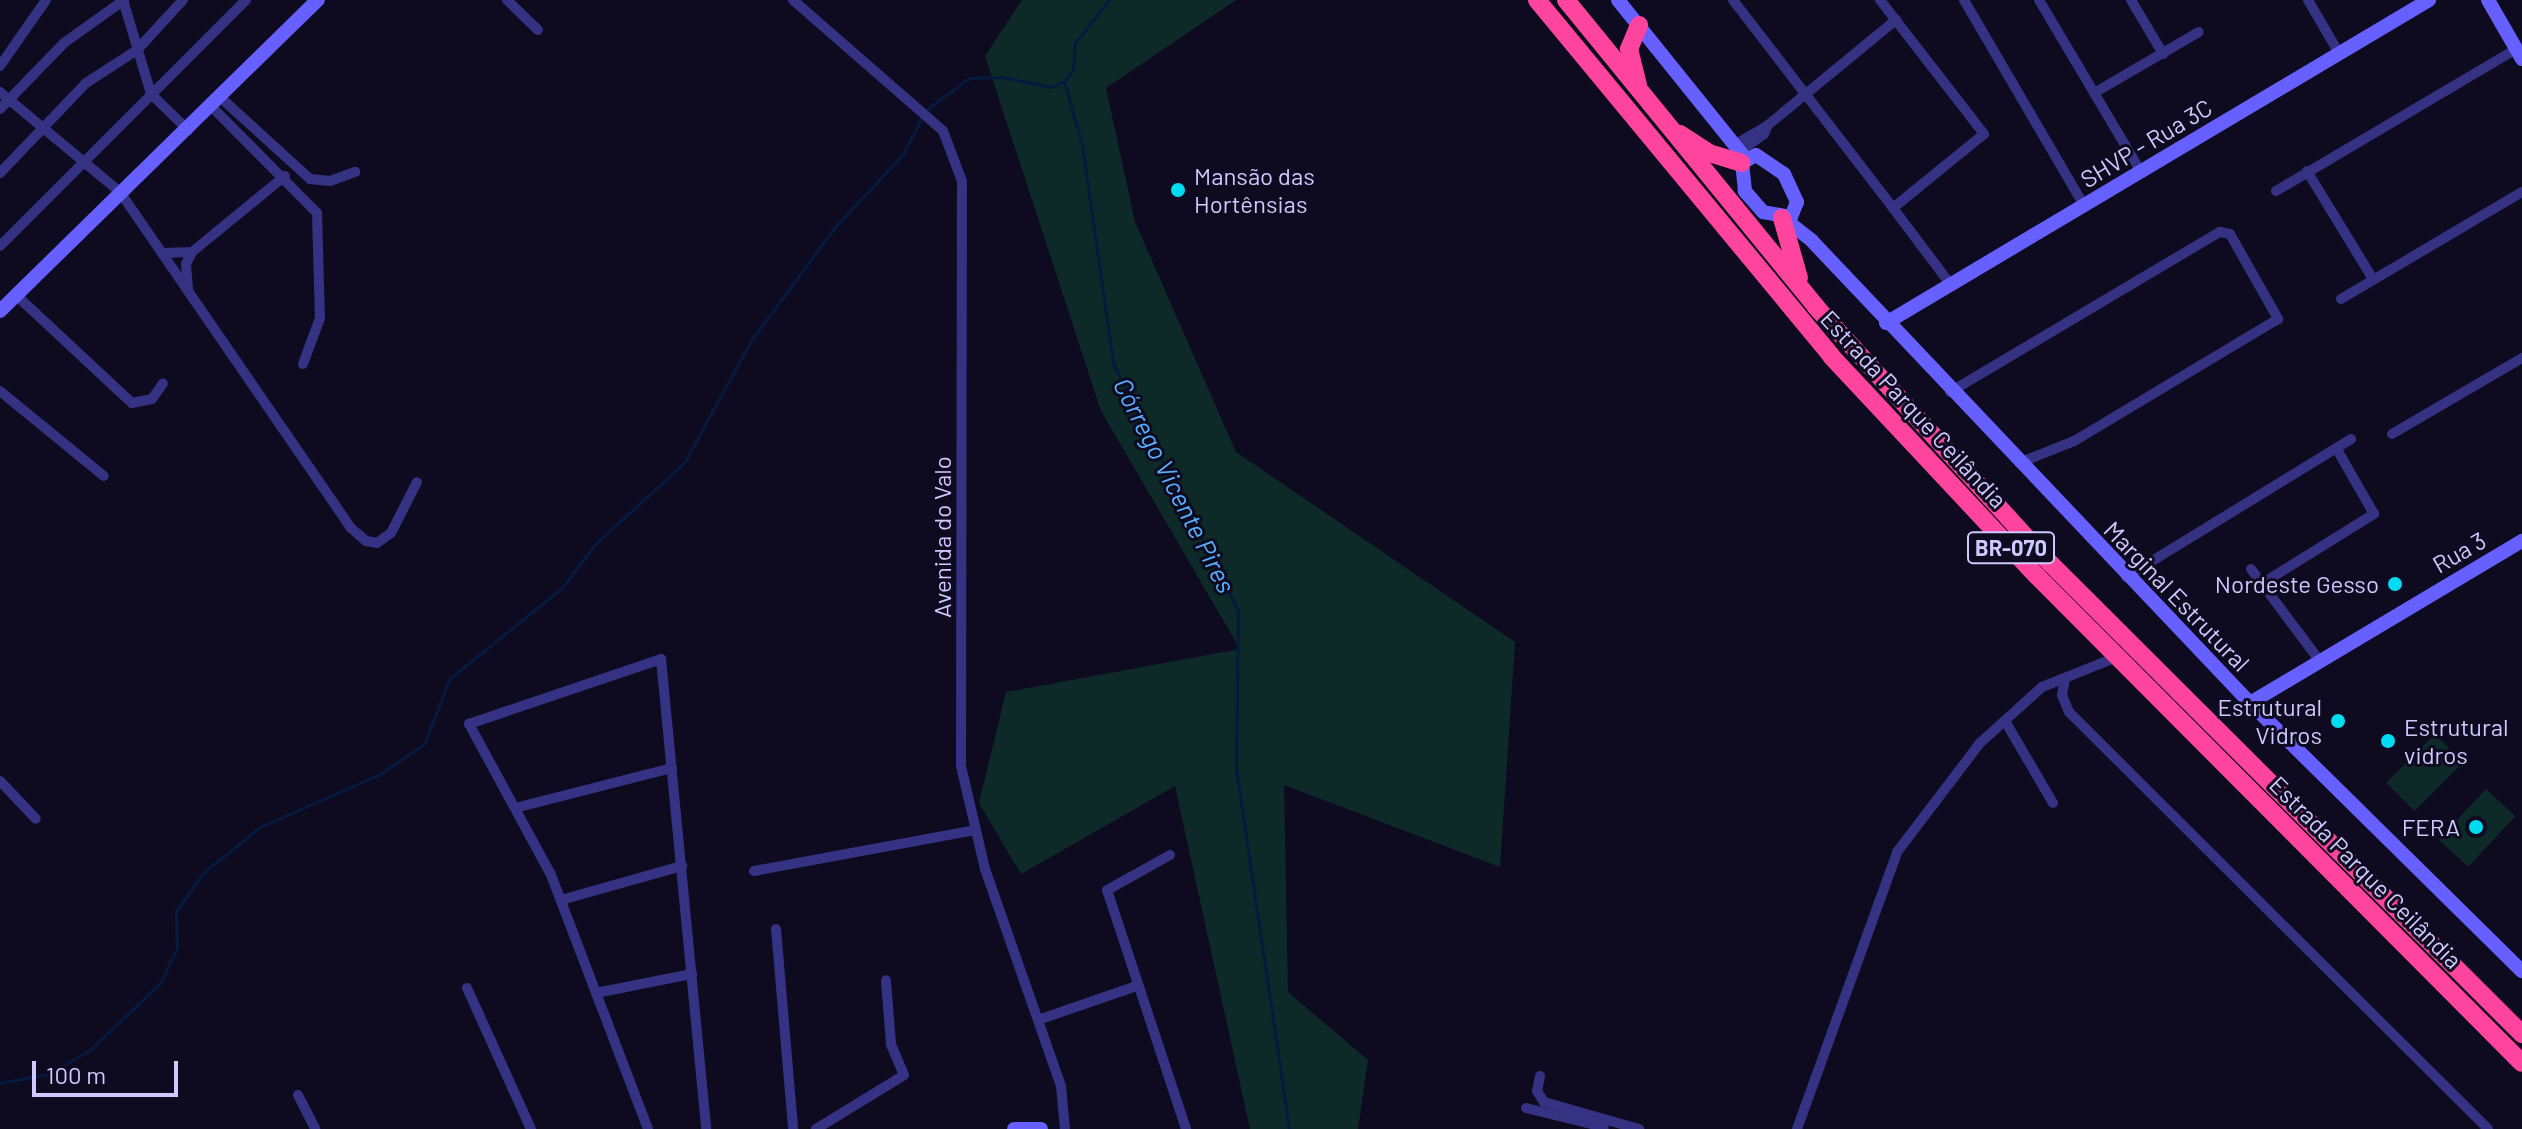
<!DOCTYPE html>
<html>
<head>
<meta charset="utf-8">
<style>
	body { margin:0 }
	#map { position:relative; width:2522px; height:1129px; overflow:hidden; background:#0e0b20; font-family:Barlow,sans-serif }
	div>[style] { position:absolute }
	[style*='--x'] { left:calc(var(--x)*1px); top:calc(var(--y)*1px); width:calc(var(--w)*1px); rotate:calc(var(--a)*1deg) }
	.green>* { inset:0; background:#0d2a29; transform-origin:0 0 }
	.stream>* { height:3px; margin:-1.5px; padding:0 1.5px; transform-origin:1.5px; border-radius:1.5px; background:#051a3e }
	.street>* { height:10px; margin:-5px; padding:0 5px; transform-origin:5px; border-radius:5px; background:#353283 }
	.secondary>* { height:14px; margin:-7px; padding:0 7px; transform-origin:7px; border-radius:7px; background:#6560ff }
	.highway>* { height:18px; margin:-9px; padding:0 9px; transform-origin:9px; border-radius:9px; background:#ff449d }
	.dots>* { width:22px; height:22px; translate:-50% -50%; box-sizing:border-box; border:4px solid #0e0b20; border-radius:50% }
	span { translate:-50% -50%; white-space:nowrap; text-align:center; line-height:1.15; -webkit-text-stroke:6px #0e0b20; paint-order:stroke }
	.shield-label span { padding:2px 6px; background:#0e0b20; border:2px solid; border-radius:6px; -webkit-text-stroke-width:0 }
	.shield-label { font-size:22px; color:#d0c9ff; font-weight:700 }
	.street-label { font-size:24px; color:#d0c9ff }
	.poi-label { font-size:24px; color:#d0c9ff }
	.left { translate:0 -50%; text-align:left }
	.right { translate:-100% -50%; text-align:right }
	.water-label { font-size:26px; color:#57b0ff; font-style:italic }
	.scale { position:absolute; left:32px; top:1061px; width:146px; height:36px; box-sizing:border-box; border:4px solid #d0c9ff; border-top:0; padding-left:10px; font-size:24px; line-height:28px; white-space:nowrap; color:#d0c9ff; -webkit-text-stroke:6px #0e0b20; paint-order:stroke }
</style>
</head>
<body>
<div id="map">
	<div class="green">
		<div style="clip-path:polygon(1022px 0,1236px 0,1106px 88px,1135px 222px,1236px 452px,1515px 642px,1500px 867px,1284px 785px,1288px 992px,1368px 1060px,1358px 1129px,1250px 1129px,1175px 786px,1021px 874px,979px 803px,1006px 692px,1240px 649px,1101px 411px,985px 56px)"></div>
		<div style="left:2435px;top:734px;width:40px;height:69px;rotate:45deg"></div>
		<div style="left:2486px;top:789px;width:40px;height:69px;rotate:43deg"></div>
	</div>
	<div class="stream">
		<div style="--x:1064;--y:81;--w:66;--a:74.3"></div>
		<div style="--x:1082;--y:145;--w:220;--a:81.9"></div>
		<div style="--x:1113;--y:363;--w:277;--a:63.2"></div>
		<div style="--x:1238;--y:610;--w:159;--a:90.7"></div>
		<div style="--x:1236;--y:769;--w:364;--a:81.6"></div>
		<div style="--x:926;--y:110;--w:54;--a:-36.7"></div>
		<div style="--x:969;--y:78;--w:32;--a:-2"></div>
		<div style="--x:1001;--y:77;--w:51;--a:11.3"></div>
		<div style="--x:1051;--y:87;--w:14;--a:-25"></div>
		<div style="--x:1064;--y:81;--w:14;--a:-51"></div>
		<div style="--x:1073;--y:70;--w:27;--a:-86"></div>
		<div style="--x:1075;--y:43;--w:55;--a:-51.7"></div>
		<div style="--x:0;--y:1083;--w:49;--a:-10.6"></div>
		<div style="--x:48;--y:1074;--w:48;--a:-29.7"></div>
		<div style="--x:90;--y:1050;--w:97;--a:-43.7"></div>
		<div style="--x:160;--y:983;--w:39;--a:-64"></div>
		<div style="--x:177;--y:948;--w:37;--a:-92"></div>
		<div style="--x:176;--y:911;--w:48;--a:-54.3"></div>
		<div style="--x:204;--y:872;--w:72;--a:-38.8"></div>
		<div style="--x:260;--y:827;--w:131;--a:-23.8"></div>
		<div style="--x:380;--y:774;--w:53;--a:-34.3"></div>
		<div style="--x:424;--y:744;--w:71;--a:-68.5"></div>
		<div style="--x:450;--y:678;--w:144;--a:-38.8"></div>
		<div style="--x:562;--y:588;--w:55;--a:-53.1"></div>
		<div style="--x:595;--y:544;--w:120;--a:-42.3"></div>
		<div style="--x:684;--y:463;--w:141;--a:-61.3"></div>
		<div style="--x:752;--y:339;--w:139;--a:-53.5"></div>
		<div style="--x:835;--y:227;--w:100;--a:-47"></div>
		<div style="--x:903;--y:154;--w:42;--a:-62.8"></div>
	</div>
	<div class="street">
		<div style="--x:123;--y:0;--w:98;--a:73.4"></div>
		<div style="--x:151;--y:94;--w:52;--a:44.2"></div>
		<div style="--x:507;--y:0;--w:43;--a:44.1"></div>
		<div style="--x:793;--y:0;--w:199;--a:41.1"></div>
		<div style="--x:943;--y:131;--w:53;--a:69.2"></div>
		<div style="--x:962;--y:181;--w:585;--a:90.1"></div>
		<div style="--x:961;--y:766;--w:106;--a:76.9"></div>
		<div style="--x:985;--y:869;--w:230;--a:70.7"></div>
		<div style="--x:1061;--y:1086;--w:43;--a:84.7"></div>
		<div style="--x:1733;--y:0;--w:262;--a:52.4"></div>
		<div style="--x:1893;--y:208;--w:117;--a:-39.1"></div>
		<div style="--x:1984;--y:134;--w:170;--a:-127.8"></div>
		<div style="--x:1964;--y:0;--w:240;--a:59.7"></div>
		<div style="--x:2039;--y:0;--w:200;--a:59.3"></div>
		<div style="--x:2131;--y:0;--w:63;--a:59.3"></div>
		<div style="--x:2308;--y:0;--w:61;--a:59.7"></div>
		<div style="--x:0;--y:66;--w:80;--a:-55.1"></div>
		<div style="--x:0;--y:92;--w:156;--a:39.8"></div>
		<div style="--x:120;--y:192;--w:408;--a:55.5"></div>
		<div style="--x:351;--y:528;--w:20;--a:41"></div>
		<div style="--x:366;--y:541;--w:11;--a:10"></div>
		<div style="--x:377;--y:543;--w:17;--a:-36"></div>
		<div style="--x:391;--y:533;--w:57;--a:-63"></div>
		<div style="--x:2094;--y:93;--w:121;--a:-30.2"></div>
		<div style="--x:220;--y:97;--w:122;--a:42.3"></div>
		<div style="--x:310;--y:179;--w:20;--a:6"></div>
		<div style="--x:330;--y:181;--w:27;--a:-20"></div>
		<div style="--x:211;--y:106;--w:151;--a:45.3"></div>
		<div style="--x:317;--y:213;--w:105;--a:88.4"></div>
		<div style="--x:320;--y:318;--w:49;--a:110.3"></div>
		<div style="--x:0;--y:109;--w:92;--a:-45.9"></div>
		<div style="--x:64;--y:43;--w:74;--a:-35.6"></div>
		<div style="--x:1734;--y:145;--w:39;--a:-30"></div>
		<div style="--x:1768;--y:125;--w:166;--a:-39.4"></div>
		<div style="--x:1740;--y:151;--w:29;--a:-35"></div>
		<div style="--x:1764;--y:134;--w:10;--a:-66"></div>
		<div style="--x:2307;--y:171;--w:127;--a:58.6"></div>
		<div style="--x:0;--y:173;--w:124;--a:-46.3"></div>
		<div style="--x:86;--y:83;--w:61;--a:-32.9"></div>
		<div style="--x:137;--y:50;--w:68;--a:-47.4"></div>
		<div style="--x:2276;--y:191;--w:279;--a:-30.6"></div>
		<div style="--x:1893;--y:208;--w:96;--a:53"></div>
		<div style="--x:0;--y:246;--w:348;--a:-45"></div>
		<div style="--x:162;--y:253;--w:30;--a:-2"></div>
		<div style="--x:192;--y:252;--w:120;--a:-39.3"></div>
		<div style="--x:188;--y:288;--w:24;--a:-95"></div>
		<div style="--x:186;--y:264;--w:13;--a:-63"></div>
		<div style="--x:16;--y:295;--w:158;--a:43"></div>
		<div style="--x:132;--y:403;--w:20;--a:-11"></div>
		<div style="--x:152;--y:399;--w:19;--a:-55"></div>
		<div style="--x:2341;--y:299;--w:210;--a:-30.6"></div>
		<div style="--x:0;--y:391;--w:134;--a:39.3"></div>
		<div style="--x:1950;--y:392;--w:314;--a:-30.7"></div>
		<div style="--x:2220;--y:232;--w:10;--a:11"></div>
		<div style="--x:2230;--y:234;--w:98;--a:60.5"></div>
		<div style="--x:2278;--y:319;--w:238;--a:149.1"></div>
		<div style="--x:2074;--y:441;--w:59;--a:158.2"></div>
		<div style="--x:2392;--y:434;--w:151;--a:-30.3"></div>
		<div style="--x:2251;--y:569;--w:114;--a:53.2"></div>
		<div style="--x:2126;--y:577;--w:264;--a:-31.5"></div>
		<div style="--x:2263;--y:583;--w:131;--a:-31.9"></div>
		<div style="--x:2374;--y:514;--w:76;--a:-119.9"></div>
		<div style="--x:2065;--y:679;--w:16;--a:101"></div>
		<div style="--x:2062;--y:695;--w:18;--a:68"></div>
		<div style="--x:2069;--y:712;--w:591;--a:44.86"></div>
		<div style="--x:2005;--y:721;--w:95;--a:59.7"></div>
		<div style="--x:0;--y:781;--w:52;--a:46.5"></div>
		<div style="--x:515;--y:808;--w:162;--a:-14.3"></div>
		<div style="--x:1170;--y:855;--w:72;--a:150.9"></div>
		<div style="--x:1107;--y:890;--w:252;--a:71.7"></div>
		<div style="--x:754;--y:871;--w:226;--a:-10.5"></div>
		<div style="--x:561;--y:900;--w:126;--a:-15.7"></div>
		<div style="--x:776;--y:929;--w:201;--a:85.1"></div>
		<div style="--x:467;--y:988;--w:155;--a:65.6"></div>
		<div style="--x:596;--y:993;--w:98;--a:-11.2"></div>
		<div style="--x:1038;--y:1020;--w:105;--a:-19"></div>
		<div style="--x:1540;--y:1076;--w:15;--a:101"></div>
		<div style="--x:1537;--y:1091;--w:13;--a:58"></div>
		<div style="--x:1544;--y:1102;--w:99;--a:15.9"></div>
		<div style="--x:298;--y:1095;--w:38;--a:63"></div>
		<div style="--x:1526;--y:1108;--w:80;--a:13.7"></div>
		<div style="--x:648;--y:1129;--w:274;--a:-110.9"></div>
		<div style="--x:550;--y:873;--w:170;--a:-118.5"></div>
		<div style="--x:469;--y:724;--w:203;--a:-18.7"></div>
		<div style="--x:661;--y:659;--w:472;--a:84.5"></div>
		<div style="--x:816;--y:1129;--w:103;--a:-31.5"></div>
		<div style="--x:904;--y:1075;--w:34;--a:-113"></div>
		<div style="--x:891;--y:1044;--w:64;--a:-94.5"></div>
		<div style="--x:1797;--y:1129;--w:294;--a:-70.1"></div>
		<div style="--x:1897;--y:852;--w:137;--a:-52.7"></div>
		<div style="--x:1980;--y:743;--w:84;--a:-42.1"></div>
		<div style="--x:2042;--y:687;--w:81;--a:-21.8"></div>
	</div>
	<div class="secondary">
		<div style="--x:1618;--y:0;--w:203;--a:51.2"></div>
		<div style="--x:2488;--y:0;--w:68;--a:60"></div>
		<div style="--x:1756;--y:155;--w:34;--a:34"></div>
		<div style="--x:1784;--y:174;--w:31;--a:65"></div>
		<div style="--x:1797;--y:202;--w:16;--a:112"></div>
		<div style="--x:1791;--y:217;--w:28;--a:-170"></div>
		<div style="--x:1763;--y:212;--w:28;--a:-131"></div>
		<div style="--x:1745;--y:191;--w:28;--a:-96"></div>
		<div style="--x:1742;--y:163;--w:16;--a:-30"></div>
		<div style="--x:1783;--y:218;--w:37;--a:38"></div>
		<div style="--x:1812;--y:241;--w:637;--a:46.53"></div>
		<div style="--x:2250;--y:703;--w:382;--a:44.6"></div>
		<div style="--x:0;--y:311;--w:445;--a:-44.4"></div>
		<div style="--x:1886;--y:323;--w:632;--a:-30.75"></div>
		<div style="--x:2250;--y:703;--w:317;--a:-30.8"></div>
		<div style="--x:1014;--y:1129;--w:27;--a:0"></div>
	</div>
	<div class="highway">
		<div style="--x:1537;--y:0;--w:462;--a:50.4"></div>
		<div style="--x:1831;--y:356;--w:301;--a:46.9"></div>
		<div style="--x:2037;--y:576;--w:687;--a:45.12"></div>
		<div style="--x:1566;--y:0;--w:396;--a:50.8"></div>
		<div style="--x:1816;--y:307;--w:347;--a:47.6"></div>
		<div style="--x:2050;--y:563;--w:667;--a:44.94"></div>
		<div style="--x:1638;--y:85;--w:37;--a:-104"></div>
		<div style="--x:1629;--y:49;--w:26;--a:-67"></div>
		<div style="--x:1680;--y:134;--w:35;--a:33"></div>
		<div style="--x:1709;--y:153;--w:34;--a:17"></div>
		<div style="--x:1782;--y:218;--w:62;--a:74.2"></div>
	</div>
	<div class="dots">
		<div style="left:1178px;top:190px;background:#00dbf4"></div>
		<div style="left:2395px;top:584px;background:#00dbf4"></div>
		<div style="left:2338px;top:721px;background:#00dbf4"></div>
		<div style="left:2388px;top:741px;background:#00dbf4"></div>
		<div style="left:2476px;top:827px;background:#00dbf4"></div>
	</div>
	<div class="shield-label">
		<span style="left:2011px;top:548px">BR-070</span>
	</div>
	<div class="street-label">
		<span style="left:2146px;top:143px;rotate:-31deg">SHVP - Rua 3C</span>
		<span style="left:1914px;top:409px;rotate:47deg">Estrada Parque Ceilândia</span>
		<span style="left:942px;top:537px;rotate:-90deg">Avenida do Valo</span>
		<span style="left:2459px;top:552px;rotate:-30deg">Rua 3</span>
		<span style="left:2177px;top:596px;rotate:46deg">Marginal Estrutural</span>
		<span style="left:2366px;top:872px;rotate:45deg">Estrada Parque Ceilândia</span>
	</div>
	<div class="poi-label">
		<span class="left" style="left:1194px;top:190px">Mansão das<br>Hortênsias</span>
		<span class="right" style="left:2379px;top:584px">Nordeste Gesso</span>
		<span class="right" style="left:2322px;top:721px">Estrutural<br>Vidros</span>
		<span class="left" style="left:2404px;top:741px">Estrutural<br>vidros</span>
		<span class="right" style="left:2460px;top:827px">FERA</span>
	</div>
	<div class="water-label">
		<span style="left:1175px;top:485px;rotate:63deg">Córrego Vicente Pires</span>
	</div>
	<div class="scale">100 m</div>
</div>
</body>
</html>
